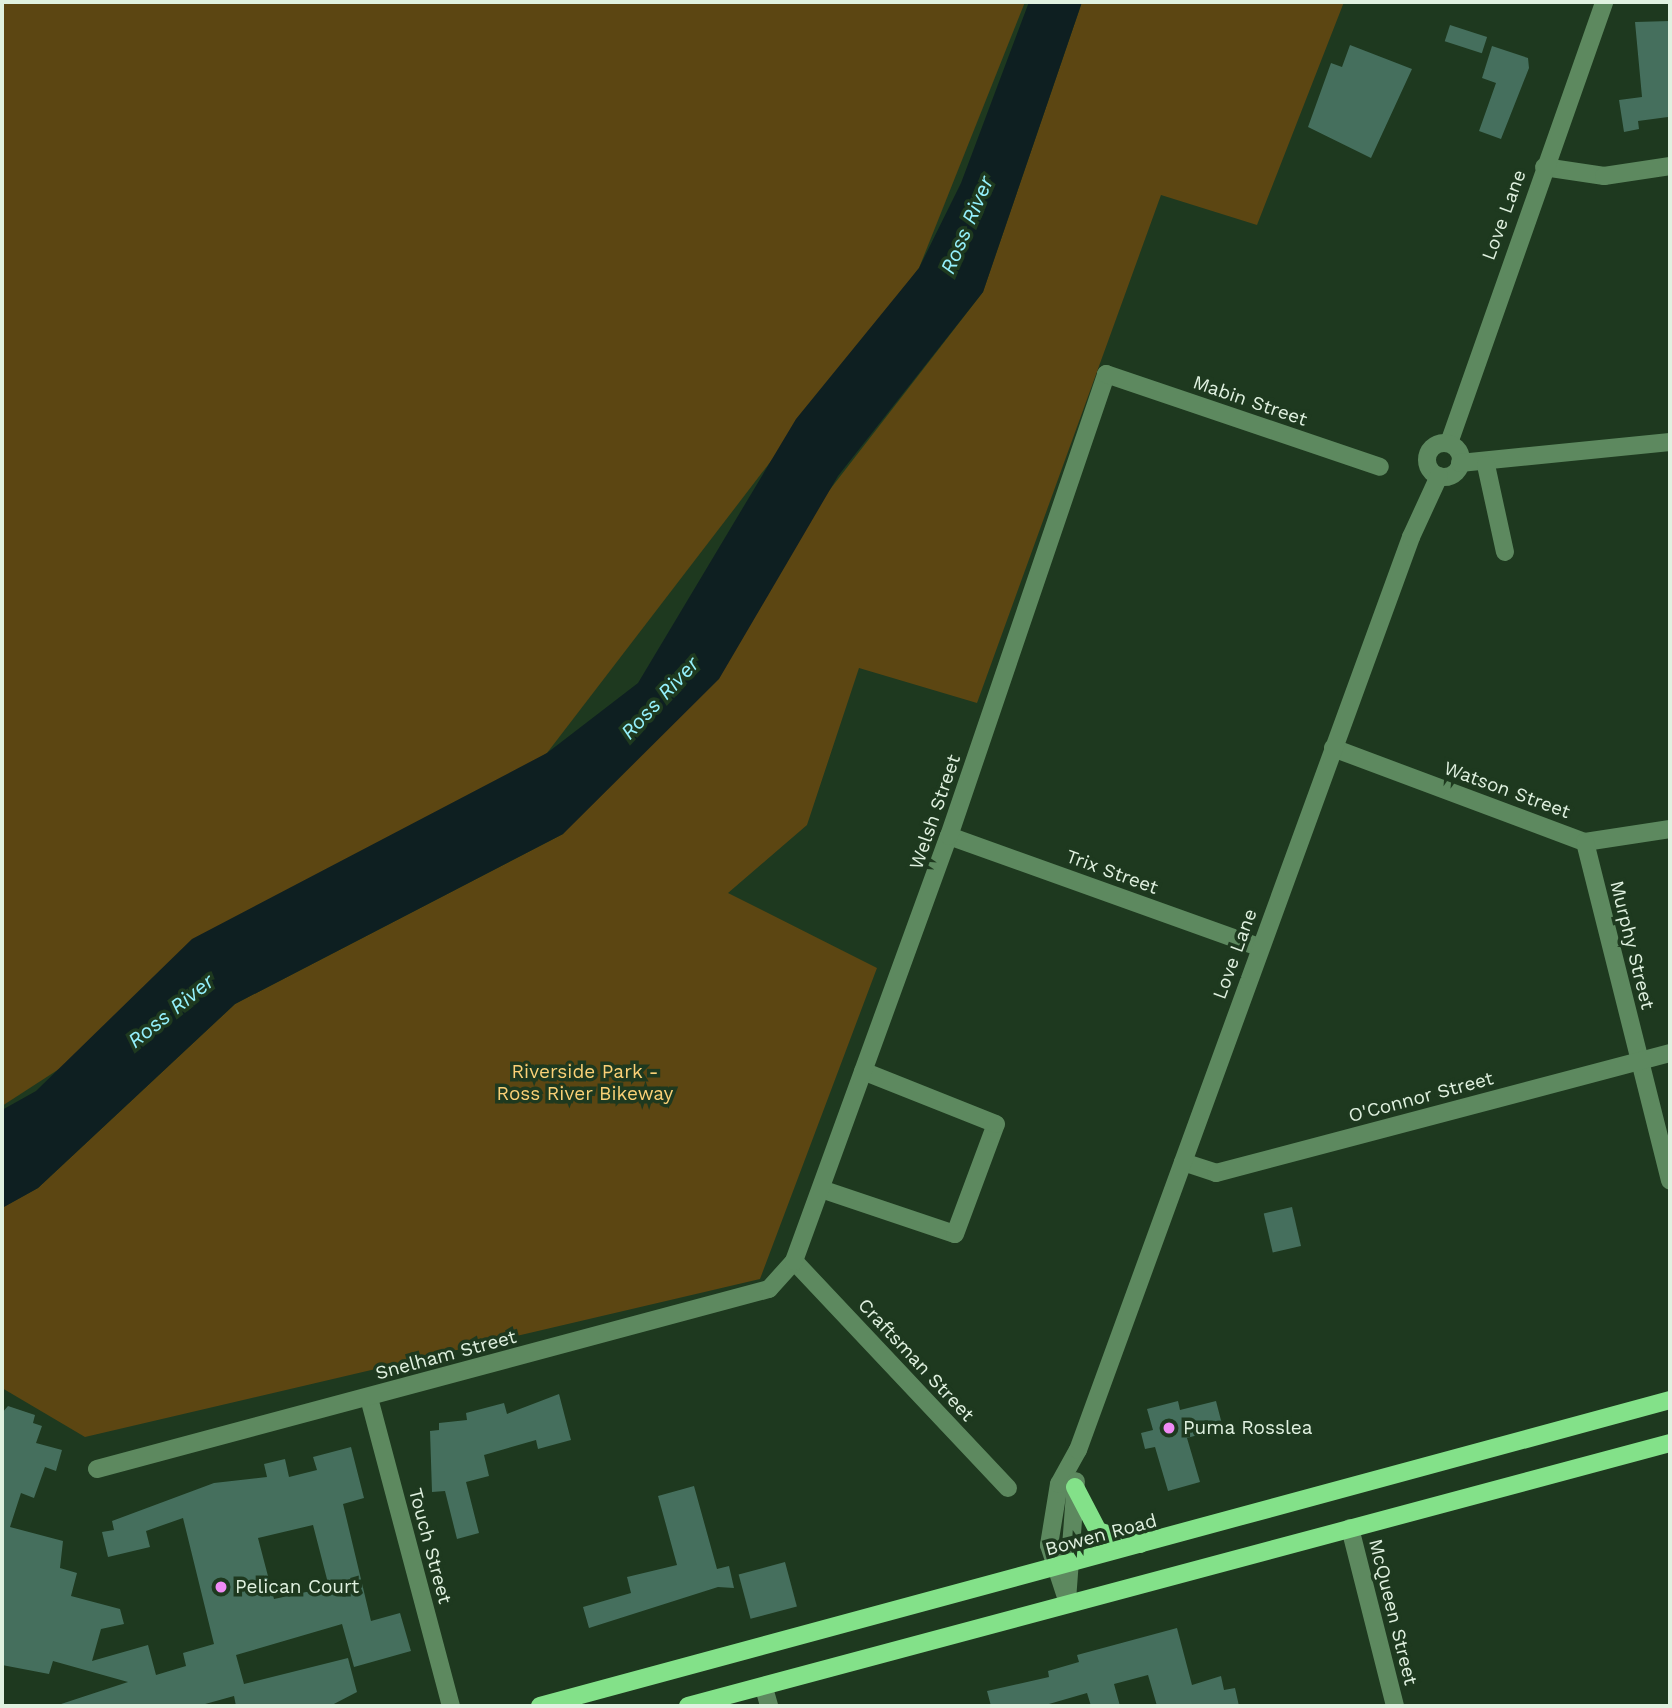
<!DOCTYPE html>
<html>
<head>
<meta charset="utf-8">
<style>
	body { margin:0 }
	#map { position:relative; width:1672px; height:1708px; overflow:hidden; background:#1e391f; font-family:"Work Sans",sans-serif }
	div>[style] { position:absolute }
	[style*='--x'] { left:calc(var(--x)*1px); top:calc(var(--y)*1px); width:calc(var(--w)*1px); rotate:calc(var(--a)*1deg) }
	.green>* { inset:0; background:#5c4612 }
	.water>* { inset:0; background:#0e1f21 }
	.building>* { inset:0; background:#456f5d; transform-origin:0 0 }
	.minor>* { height:18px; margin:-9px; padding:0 9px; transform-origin:9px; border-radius:9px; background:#5d895f }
	.minor>.ring { margin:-9px; padding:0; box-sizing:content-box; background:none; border:18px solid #5d895f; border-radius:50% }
	.major>* { height:18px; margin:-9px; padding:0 9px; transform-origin:9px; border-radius:9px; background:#83e189 }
	.dots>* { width:19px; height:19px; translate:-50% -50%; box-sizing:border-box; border:4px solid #1e391f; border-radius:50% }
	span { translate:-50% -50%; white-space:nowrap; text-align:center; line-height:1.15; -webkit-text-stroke:7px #1e391f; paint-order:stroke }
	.street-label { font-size:19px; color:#e0f1e0 }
	.park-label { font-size:19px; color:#fad177 }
	.poi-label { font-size:19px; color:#e0f1e0 }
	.left { translate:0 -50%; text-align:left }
	.water-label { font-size:21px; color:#95f1fc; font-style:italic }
	.frame { position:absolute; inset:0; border:4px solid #e0f1e0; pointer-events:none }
</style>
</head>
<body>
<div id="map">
	<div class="green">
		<div style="clip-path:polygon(2px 2px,1025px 2px,919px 268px,547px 753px,2px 1106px)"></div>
		<div style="clip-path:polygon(1082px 2px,1344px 2px,1257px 225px,1161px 195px,977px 703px,859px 668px,807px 825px,728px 893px,877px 968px,760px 1279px,85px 1437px,2px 1388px,2px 1208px,38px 1188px,235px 1004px,563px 834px,983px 292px)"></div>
	</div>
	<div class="water">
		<div style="clip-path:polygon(1029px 2px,1082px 2px,983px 292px,838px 476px,719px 679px,563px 834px,235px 1004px,38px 1188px,2px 1208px,2px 1110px,36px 1091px,192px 939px,547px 753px,638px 683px,796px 419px,919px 268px,961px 183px)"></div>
	</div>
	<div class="building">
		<div style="clip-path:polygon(1670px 21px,1668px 117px,1638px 121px,1639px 129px,1624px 132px,1619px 100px,1642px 97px,1635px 22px)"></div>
		<div style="left:1450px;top:25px;width:39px;height:17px;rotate:18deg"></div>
		<div style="clip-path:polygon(1350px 45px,1412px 69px,1371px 158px,1308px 127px,1331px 63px,1342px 67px)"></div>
		<div style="clip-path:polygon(1492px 46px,1528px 58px,1529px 68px,1501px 139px,1479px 131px,1496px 83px,1482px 78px)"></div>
		<div style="left:1292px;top:1207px;width:40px;height:29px;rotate:77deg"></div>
		<div style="clip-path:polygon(559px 1394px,571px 1440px,538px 1449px,536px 1440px,484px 1455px,489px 1476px,466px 1482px,479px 1533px,457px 1539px,445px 1491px,432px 1492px,430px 1431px,439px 1430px,439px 1423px,467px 1420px,466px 1413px,504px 1403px,507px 1414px)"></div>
		<div style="clip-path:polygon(1178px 1401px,1180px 1410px,1216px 1401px,1223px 1428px,1187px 1438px,1200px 1482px,1168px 1491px,1155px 1447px,1145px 1449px,1141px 1433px,1153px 1430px,1147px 1409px)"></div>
		<div style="clip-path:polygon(evenodd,8px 1406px,35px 1415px,33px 1423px,42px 1426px,36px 1443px,62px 1450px,56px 1471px,45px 1467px,34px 1498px,21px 1493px,10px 1527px,63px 1541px,60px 1568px,77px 1573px,71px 1596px,120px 1609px,124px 1624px,101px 1629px,92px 1661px,148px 1645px,156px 1675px,186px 1666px,183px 1653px,214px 1644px,183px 1518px,146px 1531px,150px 1547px,108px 1557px,102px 1532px,114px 1530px,112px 1521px,214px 1483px,267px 1477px,264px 1464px,285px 1459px,289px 1477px,317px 1470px,313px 1457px,351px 1447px,364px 1498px,343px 1504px,371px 1621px,400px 1613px,411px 1651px,354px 1667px,342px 1624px,236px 1655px,244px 1684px,348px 1658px,357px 1692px,330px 1706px,236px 1706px,234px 1696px,198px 1706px,55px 1706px,128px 1682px,53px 1661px,49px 1674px,2px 1665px,2px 1413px,8px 1406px,313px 1525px,329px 1587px,274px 1599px,258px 1538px,313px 1525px)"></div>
		<div style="clip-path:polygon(694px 1486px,717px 1569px,729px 1566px,734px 1588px,718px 1587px,589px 1628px,583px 1607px,631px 1593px,627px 1577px,677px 1565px,658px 1496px)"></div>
		<div style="left:785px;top:1562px;width:46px;height:48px;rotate:75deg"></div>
		<div style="clip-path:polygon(1177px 1628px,1192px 1685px,1221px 1676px,1224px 1690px,1235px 1688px,1239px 1706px,1157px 1706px,1148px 1675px,1114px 1684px,1120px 1706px,1091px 1706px,1087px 1693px,1042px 1706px,991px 1706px,987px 1691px,1049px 1677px,1048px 1671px,1079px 1662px,1077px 1655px)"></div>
	</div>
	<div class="minor">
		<div style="--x:1544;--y:167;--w:61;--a:8.5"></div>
		<div style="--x:1604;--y:176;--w:67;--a:-8.6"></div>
		<div style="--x:1449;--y:443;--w:467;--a:-70.6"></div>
		<div class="ring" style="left:1427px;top:443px;width:16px;height:16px"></div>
		<div style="--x:1460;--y:463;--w:211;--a:-5.7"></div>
		<div style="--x:1486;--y:465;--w:89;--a:77.7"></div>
		<div style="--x:1333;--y:748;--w:269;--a:20.5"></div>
		<div style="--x:1585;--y:842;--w:86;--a:-8.7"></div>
		<div style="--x:949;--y:836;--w:329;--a:19.7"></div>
		<div style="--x:1585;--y:842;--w:349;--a:75.9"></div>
		<div style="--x:1183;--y:1162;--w:35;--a:18"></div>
		<div style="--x:1216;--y:1173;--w:470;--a:-14.8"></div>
		<div style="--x:821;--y:1189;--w:141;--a:18.6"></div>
		<div style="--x:955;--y:1234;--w:117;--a:-69.6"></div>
		<div style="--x:996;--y:1124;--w:143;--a:-158.3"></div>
		<div style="--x:794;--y:1261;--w:312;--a:46.7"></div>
		<div style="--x:369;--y:1398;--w:319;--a:75.1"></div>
		<div style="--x:97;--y:1469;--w:696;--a:-15"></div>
		<div style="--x:769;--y:1289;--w:38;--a:-48"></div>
		<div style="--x:794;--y:1261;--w:452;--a:-70"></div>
		<div style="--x:949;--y:836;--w:488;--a:-71.2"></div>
		<div style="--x:1106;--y:374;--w:289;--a:18.7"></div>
		<div style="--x:1350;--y:1528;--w:184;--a:75.8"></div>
		<div style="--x:1067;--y:1600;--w:58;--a:-108.1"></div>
		<div style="--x:1049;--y:1545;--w:62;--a:-80.7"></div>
		<div style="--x:1059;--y:1484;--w:39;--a:-61"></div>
		<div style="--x:1078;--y:1450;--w:972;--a:-69.96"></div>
		<div style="--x:1411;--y:537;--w:67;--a:-65.3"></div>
		<div style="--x:1067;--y:1600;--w:119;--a:-85.7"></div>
		<div style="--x:764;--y:1688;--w:19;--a:74"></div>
	</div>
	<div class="major">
		<div style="--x:1075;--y:1487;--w:50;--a:62.4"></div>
		<div style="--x:1098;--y:1531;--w:44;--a:17.2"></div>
		<div style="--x:540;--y:1706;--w:1171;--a:-15.15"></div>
		<div style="--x:688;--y:1706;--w:1017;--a:-14.99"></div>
	</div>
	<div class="dots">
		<div style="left:1169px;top:1428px;background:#f08bf5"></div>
		<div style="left:221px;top:1587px;background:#f08bf5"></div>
	</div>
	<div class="street-label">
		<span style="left:1504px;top:215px;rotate:-70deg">Love Lane</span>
		<span style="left:1250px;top:401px;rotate:19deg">Mabin Street</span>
		<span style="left:1507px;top:790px;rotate:20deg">Watson Street</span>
		<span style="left:935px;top:812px;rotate:-71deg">Welsh Street</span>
		<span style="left:1112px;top:872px;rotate:20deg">Trix Street</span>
		<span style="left:1632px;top:945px;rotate:76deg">Murphy Street</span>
		<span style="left:1235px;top:954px;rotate:-70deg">Love Lane</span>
		<span style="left:1421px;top:1097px;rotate:-15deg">O'Connor Street</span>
		<span style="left:446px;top:1355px;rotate:-15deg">Snelham Street</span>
		<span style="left:916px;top:1360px;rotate:47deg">Craftsman Street</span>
		<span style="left:1101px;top:1535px;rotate:-15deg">Bowen Road</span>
		<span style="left:430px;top:1546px;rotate:75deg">Touch Street</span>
		<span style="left:1393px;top:1612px;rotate:76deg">McQueen Street</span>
	</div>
	<div class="park-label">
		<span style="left:585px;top:1083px">Riverside Park -<br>Ross River Bikeway</span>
	</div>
	<div class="poi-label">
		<span class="left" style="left:1183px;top:1428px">Puma Rosslea</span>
		<span class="left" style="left:235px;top:1587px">Pelican Court</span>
	</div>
	<div class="water-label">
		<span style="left:967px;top:225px;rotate:-67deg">Ross River</span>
		<span style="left:660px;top:698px;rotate:-47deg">Ross River</span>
		<span style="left:171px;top:1011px;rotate:-39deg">Ross River</span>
	</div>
	<div class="frame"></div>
</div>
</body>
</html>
